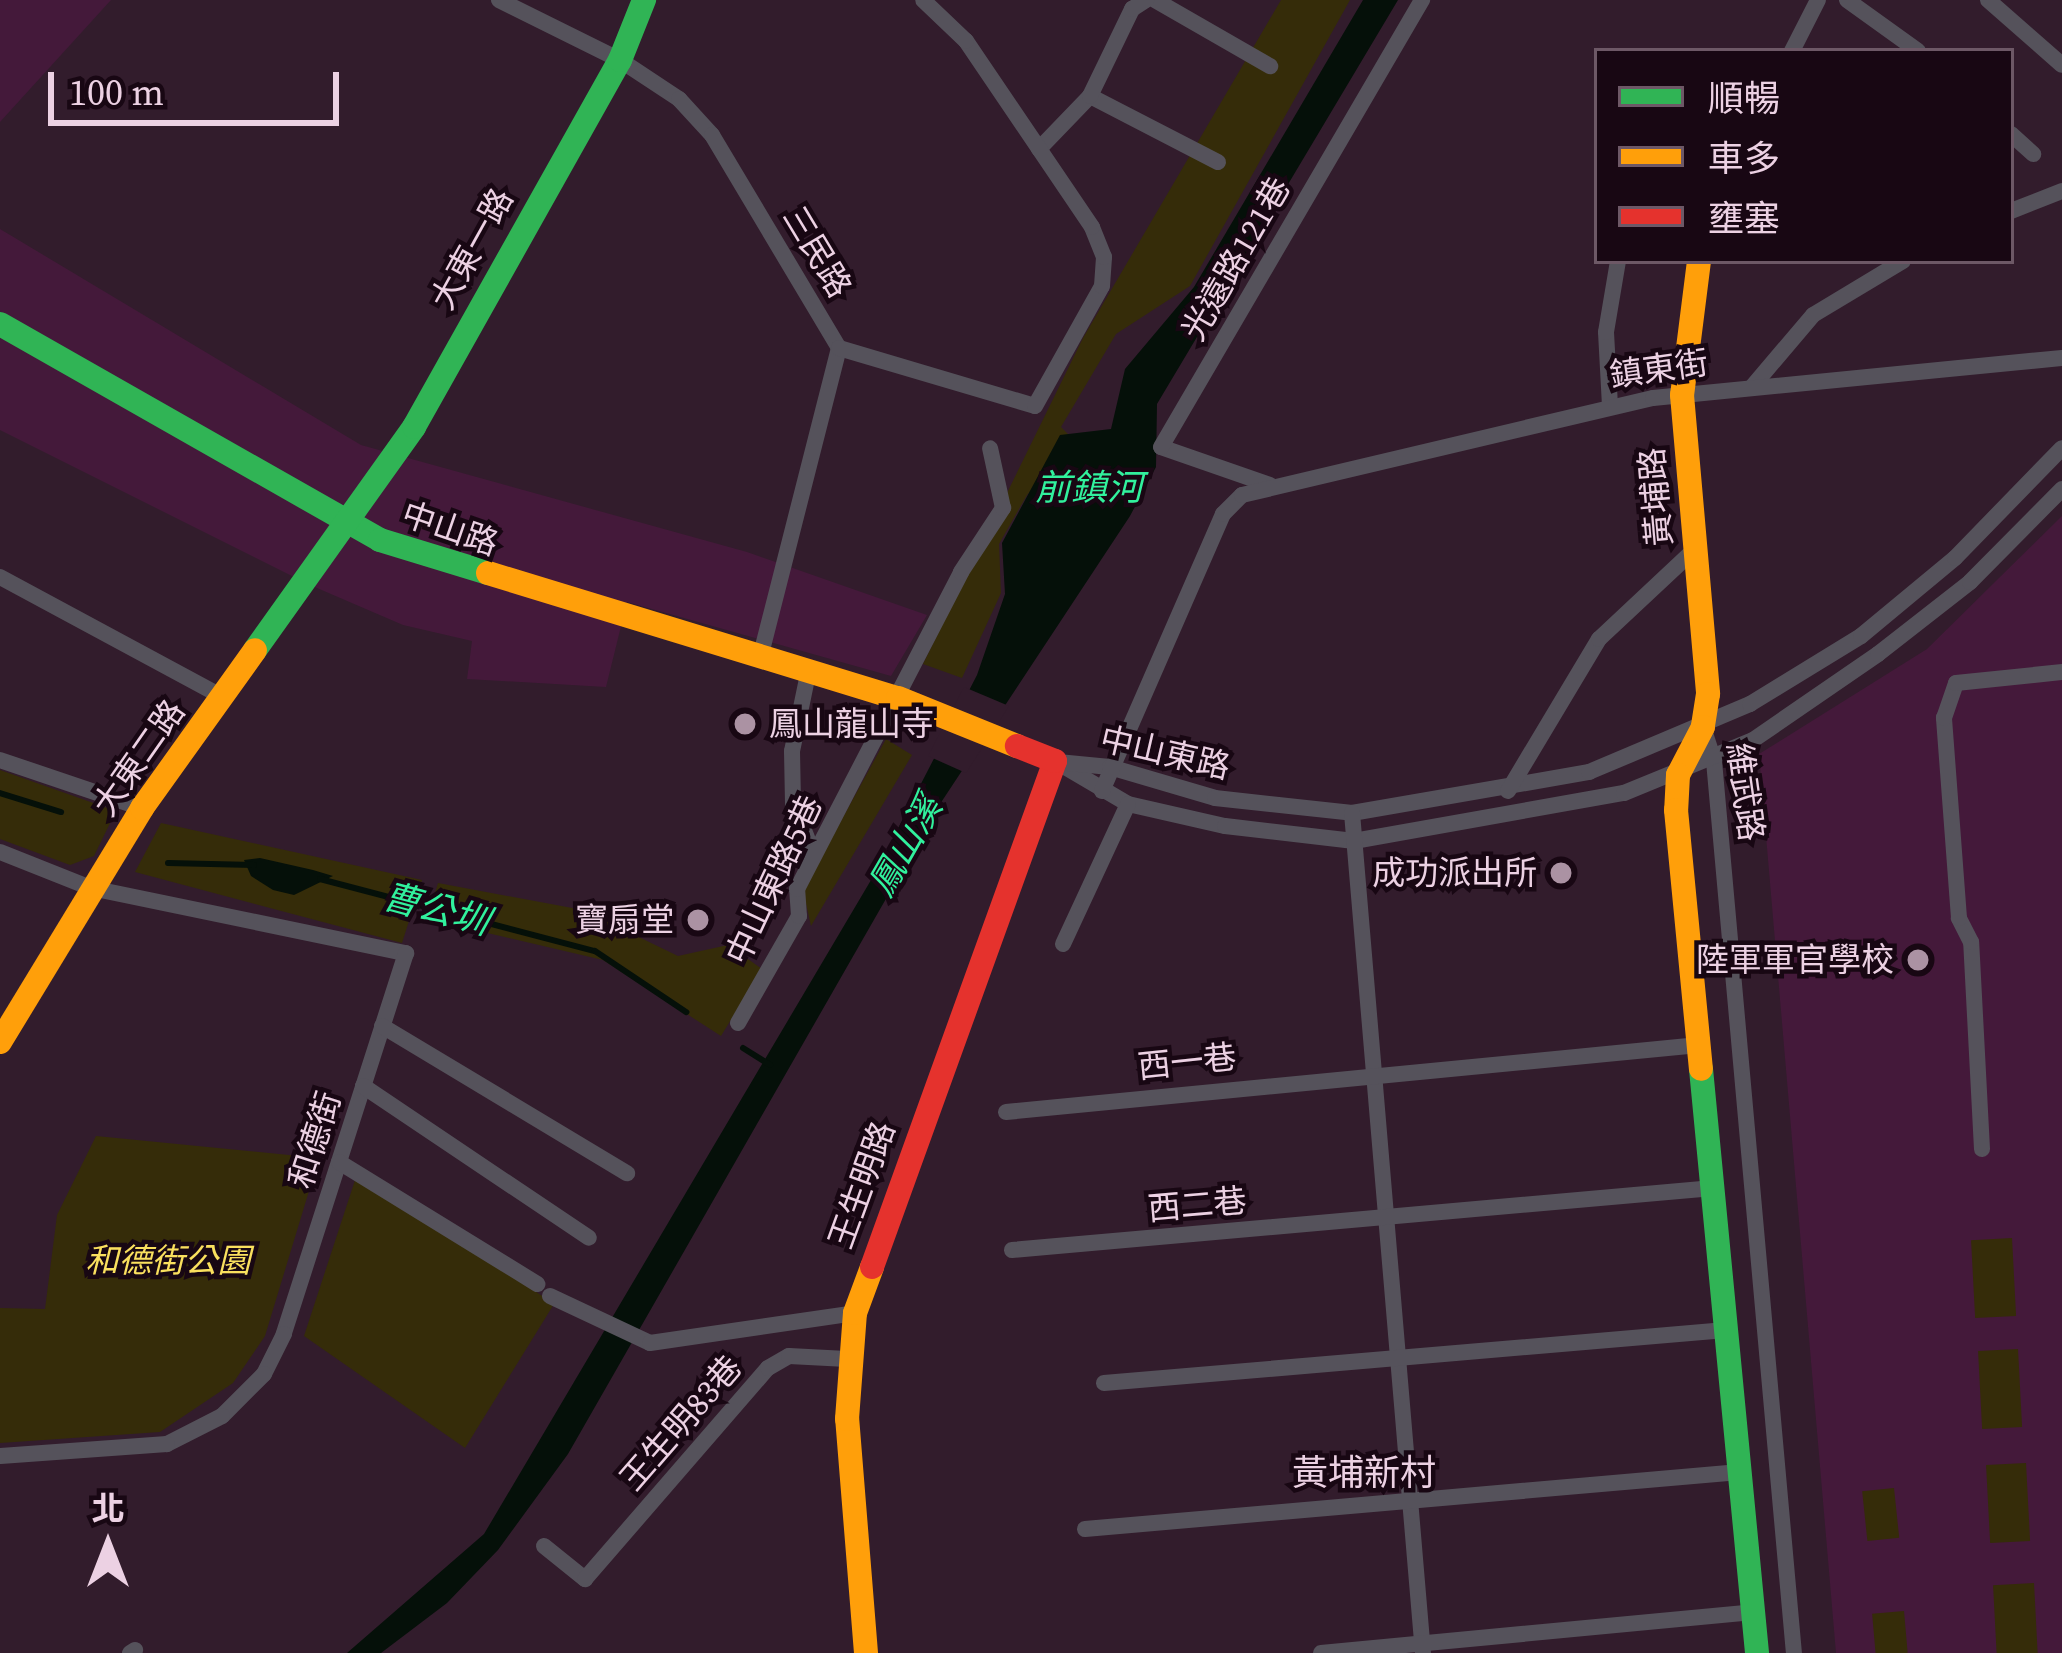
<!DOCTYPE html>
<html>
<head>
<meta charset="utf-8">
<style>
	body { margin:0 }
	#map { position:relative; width:2062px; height:1653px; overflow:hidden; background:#321c2c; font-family:"Source Serif 4","Noto Sans TC",serif }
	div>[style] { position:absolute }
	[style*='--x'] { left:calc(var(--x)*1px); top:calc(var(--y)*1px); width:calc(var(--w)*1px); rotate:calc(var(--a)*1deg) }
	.built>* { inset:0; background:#44193a }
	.green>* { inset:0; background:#352c09; transform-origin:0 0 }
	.water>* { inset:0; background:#051009 }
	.pier>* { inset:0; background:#321c2c }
	.stream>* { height:6px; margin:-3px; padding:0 3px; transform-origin:3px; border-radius:3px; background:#051009 }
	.street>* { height:16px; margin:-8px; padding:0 8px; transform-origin:8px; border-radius:8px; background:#55525b }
	.fast>* { height:24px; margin:-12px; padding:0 12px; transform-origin:12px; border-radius:12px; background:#30b455 }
	.slow>* { height:24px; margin:-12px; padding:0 12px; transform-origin:12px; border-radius:12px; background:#ff9f0a }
	.jam>* { height:24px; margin:-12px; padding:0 12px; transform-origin:12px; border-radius:12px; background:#e5322d }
	.dots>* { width:33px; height:33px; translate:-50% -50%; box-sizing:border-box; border:6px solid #180713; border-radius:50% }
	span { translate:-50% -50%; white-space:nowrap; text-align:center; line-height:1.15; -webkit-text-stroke:9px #180713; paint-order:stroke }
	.street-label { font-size:33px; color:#ecd1e3 }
	.poi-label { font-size:33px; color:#ecd1e3 }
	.left { translate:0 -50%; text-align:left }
	.right { translate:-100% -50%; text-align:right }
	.park-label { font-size:33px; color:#fae05e; font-style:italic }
	.water-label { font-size:36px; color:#31f19d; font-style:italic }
	.neighbourhood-label { font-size:36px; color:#ecd1e3 }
	.legend { position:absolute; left:1594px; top:48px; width:420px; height:216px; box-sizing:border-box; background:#180713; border:3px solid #6d5866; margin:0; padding:15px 21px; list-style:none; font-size:36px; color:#ecd1e3 }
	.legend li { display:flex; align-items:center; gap:24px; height:60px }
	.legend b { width:60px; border:3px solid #6d5866 }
	.north { position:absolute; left:48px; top:1485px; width:120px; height:120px; -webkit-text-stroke:9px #180713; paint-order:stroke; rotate:0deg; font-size:33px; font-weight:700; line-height:48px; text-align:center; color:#ecd1e3 }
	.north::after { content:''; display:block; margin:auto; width:42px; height:54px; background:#ecd1e3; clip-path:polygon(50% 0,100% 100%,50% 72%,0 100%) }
	.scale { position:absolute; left:48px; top:72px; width:291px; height:54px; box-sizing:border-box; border:6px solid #ecd1e3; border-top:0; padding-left:15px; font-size:36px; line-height:42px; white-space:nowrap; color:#ecd1e3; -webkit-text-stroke:9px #180713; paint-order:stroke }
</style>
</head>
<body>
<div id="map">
	<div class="built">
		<div style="clip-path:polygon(0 0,111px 0,0 122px)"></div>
		<div style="clip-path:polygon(0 229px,361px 445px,747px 552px,927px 615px,891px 676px,627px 602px,606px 687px,467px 679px,472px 641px,403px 625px,310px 585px,0 430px)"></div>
		<div style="clip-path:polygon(2062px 516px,2062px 1653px,1836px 1653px,1759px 754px,1927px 649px)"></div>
	</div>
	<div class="green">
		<div style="clip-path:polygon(1281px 0,1350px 0,1190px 286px,1116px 334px,1061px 427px,1075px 441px,1027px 495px,999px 544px,1001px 593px,962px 678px,923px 664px,1083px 338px)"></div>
		<div style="clip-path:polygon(886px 739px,912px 755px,811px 926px,803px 890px)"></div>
		<div style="clip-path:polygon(0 770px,116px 811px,94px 856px,70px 865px,0 839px)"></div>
		<div style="clip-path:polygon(161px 823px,422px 880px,402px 943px,135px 872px)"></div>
		<div style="clip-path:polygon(438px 883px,583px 910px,678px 956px,728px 945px,762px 969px,721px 1036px,603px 960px,427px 919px)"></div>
		<div style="clip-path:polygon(96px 1136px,319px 1158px,265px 1336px,233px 1383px,160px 1432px,0 1443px,0 1308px,45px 1309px,57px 1215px)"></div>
		<div style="clip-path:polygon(358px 1171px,554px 1304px,465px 1448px,304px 1336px)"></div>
		<div style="left:2012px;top:1238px;width:78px;height:41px;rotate:87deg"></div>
		<div style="left:2018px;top:1349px;width:78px;height:40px;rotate:87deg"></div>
		<div style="left:2026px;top:1463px;width:78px;height:40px;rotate:87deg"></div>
		<div style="left:1894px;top:1488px;width:50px;height:32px;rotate:84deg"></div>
		<div style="left:2034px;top:1583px;width:70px;height:41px;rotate:87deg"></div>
		<div style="left:1904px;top:1611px;width:42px;height:32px;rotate:85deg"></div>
	</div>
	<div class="water">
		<div style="clip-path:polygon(1363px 0,1398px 0,1157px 404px,1156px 467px,1130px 516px,942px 801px,568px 1454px,498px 1550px,447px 1603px,381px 1653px,347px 1653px,484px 1534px,874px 875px,977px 675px,1005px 594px,1002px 543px,1060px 435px,1111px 429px,1125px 369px,1194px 287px)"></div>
		<div style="clip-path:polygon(260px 858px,313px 870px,333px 876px,294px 895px,273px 890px,251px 876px,244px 860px)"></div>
	</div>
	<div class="pier">
		<div style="clip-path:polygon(964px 687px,1009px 706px,966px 773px,928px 756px)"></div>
	</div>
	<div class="stream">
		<div style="--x:0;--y:793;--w:64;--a:17.3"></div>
		<div style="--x:168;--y:863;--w:86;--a:1.3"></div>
		<div style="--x:320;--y:879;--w:284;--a:14.7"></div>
		<div style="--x:595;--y:951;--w:110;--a:33.8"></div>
		<div style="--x:743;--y:1048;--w:32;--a:32"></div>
	</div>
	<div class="street">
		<div style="--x:499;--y:0;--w:135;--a:26.4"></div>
		<div style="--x:620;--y:60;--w:71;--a:33.5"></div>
		<div style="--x:679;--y:99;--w:49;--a:47.5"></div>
		<div style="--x:712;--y:135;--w:248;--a:59.2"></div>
		<div style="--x:839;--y:348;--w:316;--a:104.3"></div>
		<div style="--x:1155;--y:0;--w:133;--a:29.9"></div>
		<div style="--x:1847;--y:0;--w:87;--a:35.7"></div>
		<div style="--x:1988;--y:0;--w:98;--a:41.3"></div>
		<div style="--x:1792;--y:51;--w:57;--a:-63"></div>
		<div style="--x:1090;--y:96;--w:144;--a:27.3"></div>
		<div style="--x:2011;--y:134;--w:30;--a:42"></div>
		<div style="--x:1039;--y:149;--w:74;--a:-46.1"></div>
		<div style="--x:1090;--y:96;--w:97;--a:-64.2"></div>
		<div style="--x:1132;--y:9;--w:17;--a:-33"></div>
		<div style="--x:2011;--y:211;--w:55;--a:-21.4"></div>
		<div style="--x:839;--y:348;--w:204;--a:16.5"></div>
		<div style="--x:1035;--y:406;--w:137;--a:-60.8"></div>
		<div style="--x:1102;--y:286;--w:29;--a:-86"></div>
		<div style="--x:1104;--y:257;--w:32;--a:-112"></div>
		<div style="--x:1092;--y:227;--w:225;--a:-124.1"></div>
		<div style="--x:966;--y:41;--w:59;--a:-136.4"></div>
		<div style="--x:1752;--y:387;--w:94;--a:-49.7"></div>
		<div style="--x:1813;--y:315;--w:105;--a:-31"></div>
		<div style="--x:1610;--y:406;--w:74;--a:-93.1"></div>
		<div style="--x:1606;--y:332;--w:72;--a:-80.4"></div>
		<div style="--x:1270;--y:485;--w:115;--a:-160.8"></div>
		<div style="--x:1161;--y:447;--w:518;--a:-59.72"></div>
		<div style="--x:0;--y:577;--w:253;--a:28.3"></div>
		<div style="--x:809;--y:669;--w:84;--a:101.7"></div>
		<div style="--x:792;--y:751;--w:52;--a:88.9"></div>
		<div style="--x:793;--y:803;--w:56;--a:68"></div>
		<div style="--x:1703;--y:727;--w:36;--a:72"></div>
		<div style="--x:1714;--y:761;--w:896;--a:84.88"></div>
		<div style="--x:0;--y:760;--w:150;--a:18.7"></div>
		<div style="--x:1055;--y:761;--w:85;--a:30.5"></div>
		<div style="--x:1128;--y:804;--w:99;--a:12.8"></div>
		<div style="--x:1225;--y:826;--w:130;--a:6.6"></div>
		<div style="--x:1354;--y:841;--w:274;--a:-10.1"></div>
		<div style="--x:1624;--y:793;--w:139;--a:-22.3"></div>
		<div style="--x:1753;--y:740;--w:152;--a:-34.5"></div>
		<div style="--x:1878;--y:654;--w:117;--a:-38"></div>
		<div style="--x:1970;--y:582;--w:131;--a:-45.3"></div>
		<div style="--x:1058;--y:762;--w:52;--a:5.5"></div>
		<div style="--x:1110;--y:767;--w:109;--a:16.4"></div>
		<div style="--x:1215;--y:798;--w:138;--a:6.2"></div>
		<div style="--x:1352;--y:813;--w:241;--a:-9.8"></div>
		<div style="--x:1589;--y:772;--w:175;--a:-22.9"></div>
		<div style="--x:1750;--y:704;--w:130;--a:-31.5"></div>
		<div style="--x:1861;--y:636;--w:122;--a:-39.7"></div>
		<div style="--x:1955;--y:558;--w:153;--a:-45.8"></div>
		<div style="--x:1102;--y:791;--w:302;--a:-66.4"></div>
		<div style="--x:1223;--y:514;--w:27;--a:-45"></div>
		<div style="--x:1242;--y:495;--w:422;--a:-13.3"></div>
		<div style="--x:1653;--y:398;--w:411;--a:-5.6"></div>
		<div style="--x:1508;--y:791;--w:177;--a:-59.1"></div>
		<div style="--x:1599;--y:639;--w:130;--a:-43.1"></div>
		<div style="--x:1352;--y:813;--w:843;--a:85.17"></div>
		<div style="--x:0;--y:852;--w:98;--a:21.6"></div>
		<div style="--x:91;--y:888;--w:322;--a:11.7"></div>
		<div style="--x:406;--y:953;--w:400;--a:107.8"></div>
		<div style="--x:284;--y:1334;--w:45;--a:116.6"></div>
		<div style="--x:264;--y:1374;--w:59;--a:135"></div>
		<div style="--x:222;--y:1416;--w:62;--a:153"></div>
		<div style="--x:167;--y:1444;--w:167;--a:175.9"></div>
		<div style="--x:1063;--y:944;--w:154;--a:-65.1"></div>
		<div style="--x:738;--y:1023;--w:123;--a:-60.3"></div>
		<div style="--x:799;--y:916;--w:27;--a:-94"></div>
		<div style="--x:797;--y:889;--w:357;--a:-62.6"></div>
		<div style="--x:961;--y:572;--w:77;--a:-56.7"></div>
		<div style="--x:1003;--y:508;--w:61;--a:-102.2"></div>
		<div style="--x:382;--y:1026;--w:286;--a:31"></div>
		<div style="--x:363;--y:1086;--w:272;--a:33.9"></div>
		<div style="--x:1006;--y:1112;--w:696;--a:-5.52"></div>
		<div style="--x:1982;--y:1149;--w:207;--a:-93"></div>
		<div style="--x:1971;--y:942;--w:27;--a:-117"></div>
		<div style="--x:1959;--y:918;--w:201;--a:-94.3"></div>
		<div style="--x:1944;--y:718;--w:37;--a:-71"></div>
		<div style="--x:1956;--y:683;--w:107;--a:-5.9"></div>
		<div style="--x:339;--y:1162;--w:233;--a:31.6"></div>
		<div style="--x:1012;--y:1250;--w:704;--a:-5.05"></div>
		<div style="--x:550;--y:1296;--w:110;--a:25.2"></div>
		<div style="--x:650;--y:1343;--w:207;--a:-8.3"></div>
		<div style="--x:1104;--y:1383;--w:624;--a:-4.87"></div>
		<div style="--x:1085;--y:1529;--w:657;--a:-4.97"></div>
		<div style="--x:544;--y:1546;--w:53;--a:38.8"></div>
		<div style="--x:585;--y:1579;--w:279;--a:-49.1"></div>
		<div style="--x:768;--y:1368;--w:24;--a:-30"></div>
		<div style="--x:789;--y:1356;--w:58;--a:3"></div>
		<div style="--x:130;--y:1653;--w:6;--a:-31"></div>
		<div style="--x:1321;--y:1653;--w:434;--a:-5.4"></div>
	</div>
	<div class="fast">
		<div style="--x:0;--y:324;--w:437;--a:29.6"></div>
		<div style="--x:380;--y:540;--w:113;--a:17"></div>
		<div style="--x:255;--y:650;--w:274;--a:-54.5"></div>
		<div style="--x:414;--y:427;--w:421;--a:-60.7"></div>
		<div style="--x:620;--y:60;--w:65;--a:-68.2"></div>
		<div style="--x:1701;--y:1069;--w:587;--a:84.52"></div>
	</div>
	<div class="slow">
		<div style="--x:1699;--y:261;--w:135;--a:97.2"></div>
		<div style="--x:1682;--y:395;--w:300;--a:85"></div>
		<div style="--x:1708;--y:694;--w:33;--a:99"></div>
		<div style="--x:1703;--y:727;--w:54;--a:117.5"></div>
		<div style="--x:1678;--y:775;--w:35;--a:93"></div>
		<div style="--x:1676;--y:810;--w:260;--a:84.5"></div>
		<div style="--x:488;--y:573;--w:429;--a:17"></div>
		<div style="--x:898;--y:698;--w:128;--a:22"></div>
		<div style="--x:0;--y:1042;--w:274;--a:-58.7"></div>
		<div style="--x:142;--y:808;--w:194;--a:-54.4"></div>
		<div style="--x:866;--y:1653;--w:235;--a:-94.6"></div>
		<div style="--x:847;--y:1419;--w:106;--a:-85.7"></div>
		<div style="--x:855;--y:1313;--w:49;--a:-69.7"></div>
	</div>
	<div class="jam">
		<div style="--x:872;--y:1267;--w:538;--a:-70.12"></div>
		<div style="--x:1055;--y:761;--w:41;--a:-158.5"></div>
	</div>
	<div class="dots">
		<div style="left:745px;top:724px;background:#ab92a3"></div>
		<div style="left:1561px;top:873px;background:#ab92a3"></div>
		<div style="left:698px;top:920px;background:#ab92a3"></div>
		<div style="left:1918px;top:960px;background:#ab92a3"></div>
	</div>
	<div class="street-label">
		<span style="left:472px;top:249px;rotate:-61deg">大東一路</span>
		<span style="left:817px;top:252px;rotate:59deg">三民路</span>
		<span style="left:1236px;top:259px;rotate:-60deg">光遠路121巷</span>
		<span style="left:1659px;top:369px;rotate:-8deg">鎮東街</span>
		<span style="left:1656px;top:497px;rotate:-95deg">黃埔路</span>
		<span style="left:450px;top:529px;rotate:19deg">中山路</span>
		<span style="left:1165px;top:753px;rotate:13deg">中山東路</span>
		<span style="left:139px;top:758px;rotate:-55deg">大東二路</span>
		<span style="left:1745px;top:792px;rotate:82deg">維武路</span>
		<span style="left:774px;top:880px;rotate:-65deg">中山東路5巷</span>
		<span style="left:1187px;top:1062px;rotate:-6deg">西一巷</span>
		<span style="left:315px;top:1140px;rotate:-72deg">和德街</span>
		<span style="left:862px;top:1185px;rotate:-70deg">王生明路</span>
		<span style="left:1197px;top:1205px;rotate:-5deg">西二巷</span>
		<span style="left:681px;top:1423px;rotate:-49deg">王生明83巷</span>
	</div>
	<div class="poi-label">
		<span class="left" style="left:769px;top:724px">鳳山龍山寺</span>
		<span class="right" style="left:1537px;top:873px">成功派出所</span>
		<span class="right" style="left:674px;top:920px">寶扇堂</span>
		<span class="right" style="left:1894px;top:960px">陸軍軍官學校</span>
	</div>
	<div class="park-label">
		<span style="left:168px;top:1261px">和德街公園</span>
	</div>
	<div class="water-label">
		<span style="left:1089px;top:488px">前鎮河</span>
		<span style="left:905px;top:846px;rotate:-60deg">鳳山溪</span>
		<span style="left:436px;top:909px;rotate:15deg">曹公圳</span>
	</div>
	<div class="neighbourhood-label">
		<span style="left:1364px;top:1473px">黃埔新村</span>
	</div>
	<ul class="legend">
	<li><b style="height:15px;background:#30b455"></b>順暢</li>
	<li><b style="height:15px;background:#ff9f0a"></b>車多</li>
	<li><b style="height:15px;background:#e5322d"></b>壅塞</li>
	</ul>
	<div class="north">北</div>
	<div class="scale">100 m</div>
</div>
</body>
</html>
